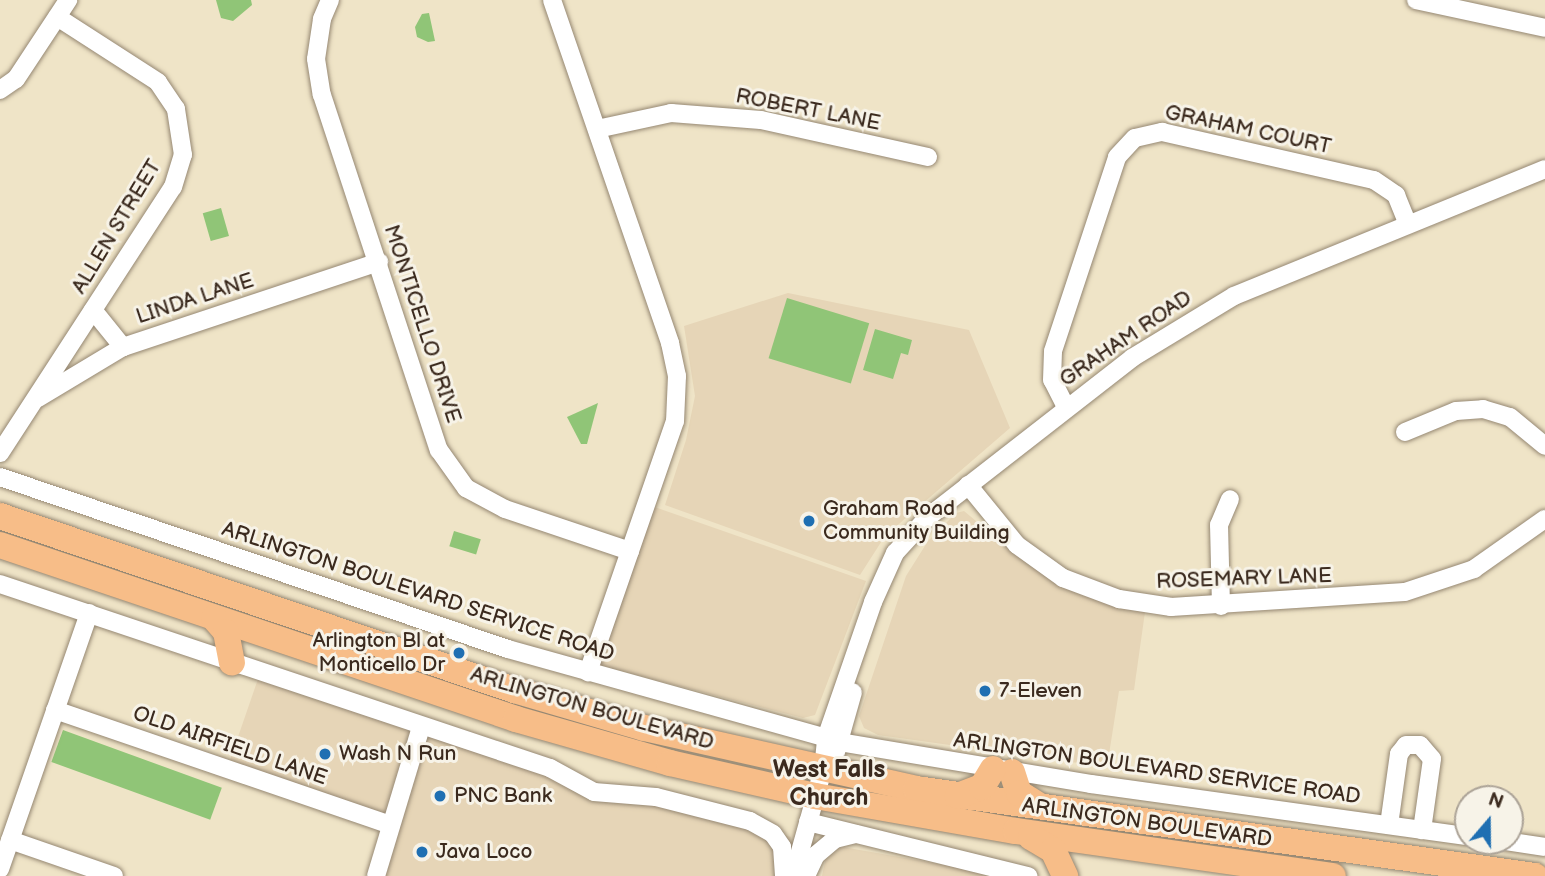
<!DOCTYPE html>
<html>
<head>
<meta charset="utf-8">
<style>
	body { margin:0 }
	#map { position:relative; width:1545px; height:876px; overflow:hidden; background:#efe4c7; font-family:"Balsamiq Sans",sans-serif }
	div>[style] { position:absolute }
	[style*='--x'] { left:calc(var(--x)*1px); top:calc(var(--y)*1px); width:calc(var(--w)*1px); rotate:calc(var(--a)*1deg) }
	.built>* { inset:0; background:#e6d5b7 }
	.green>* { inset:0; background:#90c577; transform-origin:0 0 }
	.roads { filter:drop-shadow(0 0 2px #958772) drop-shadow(0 0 2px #958772) }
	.minor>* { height:18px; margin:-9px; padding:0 9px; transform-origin:9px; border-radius:9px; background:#fff }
	.highway>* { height:26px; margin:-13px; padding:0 13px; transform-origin:13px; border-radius:13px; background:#f7bd88 }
	.dots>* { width:19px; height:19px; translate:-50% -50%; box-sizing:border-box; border:4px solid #f7f3e8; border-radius:50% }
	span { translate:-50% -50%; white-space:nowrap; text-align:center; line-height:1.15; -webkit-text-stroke:6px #f7f3e8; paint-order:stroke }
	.street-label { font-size:21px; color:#3b2a1e }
	.poi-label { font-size:21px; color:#3b2a1e }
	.left { translate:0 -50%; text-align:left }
	.right { translate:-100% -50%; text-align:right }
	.quarter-label { font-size:24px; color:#3b2a1e; font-weight:700 }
	.north { position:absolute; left:1454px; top:785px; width:70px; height:70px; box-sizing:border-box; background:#f7f3e8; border:2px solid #aca397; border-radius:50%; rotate:20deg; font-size:19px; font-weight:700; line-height:28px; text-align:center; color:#3b2a1e }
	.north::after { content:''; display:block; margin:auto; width:24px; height:32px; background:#1f6fb2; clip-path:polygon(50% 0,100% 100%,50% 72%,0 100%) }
</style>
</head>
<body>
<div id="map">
	<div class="built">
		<div style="clip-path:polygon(788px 293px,969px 330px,1010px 428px,885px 536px,860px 575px,665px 505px,686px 440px,695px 396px,684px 326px)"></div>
		<div style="clip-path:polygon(646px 504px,866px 581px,815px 715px,803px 718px,590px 663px)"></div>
		<div style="clip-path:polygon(964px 511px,1024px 561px,1084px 595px,1145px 612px,1134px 690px,1119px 691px,1107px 767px,878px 735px,864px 728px,859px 716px,906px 576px,928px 541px,956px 513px)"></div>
		<div style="clip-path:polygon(258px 679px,651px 801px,791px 837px,780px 876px,368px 876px,387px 815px,229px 763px)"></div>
		<div style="clip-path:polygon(843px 847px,967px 869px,990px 876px,822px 876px,827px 853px)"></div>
	</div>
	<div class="green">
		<div style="clip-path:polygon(216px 0,251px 0,252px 5px,233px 21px,221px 18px)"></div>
		<div style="clip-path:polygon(429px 13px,435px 41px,428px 42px,417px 37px,415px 27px,422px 14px)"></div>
		<div style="left:221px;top:208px;width:29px;height:19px;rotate:74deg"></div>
		<div style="left:787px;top:298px;width:86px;height:63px;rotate:17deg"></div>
		<div style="clip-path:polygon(875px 329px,912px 340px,908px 355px,901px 353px,893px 379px,863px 370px)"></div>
		<div style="clip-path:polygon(598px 403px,587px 444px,581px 444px,567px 417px)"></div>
		<div style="left:454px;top:531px;width:28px;height:16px;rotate:17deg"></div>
		<div style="left:63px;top:730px;width:169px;height:34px;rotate:20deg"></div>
	</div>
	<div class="roads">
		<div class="minor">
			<div style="--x:330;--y:0;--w:21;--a:113"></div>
			<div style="--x:322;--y:19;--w:40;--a:98.5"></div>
			<div style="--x:316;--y:59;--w:36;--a:81"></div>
			<div style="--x:322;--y:95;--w:374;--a:71.8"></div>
			<div style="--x:439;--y:450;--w:47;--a:54.6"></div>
			<div style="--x:466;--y:488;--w:44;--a:28.3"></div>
			<div style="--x:505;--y:509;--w:132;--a:18.6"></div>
			<div style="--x:552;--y:0;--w:363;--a:71"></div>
			<div style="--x:670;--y:343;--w:34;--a:78"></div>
			<div style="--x:677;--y:376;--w:45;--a:92.5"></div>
			<div style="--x:675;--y:421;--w:266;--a:109.1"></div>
			<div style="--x:1416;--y:0;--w:132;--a:12.2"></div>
			<div style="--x:0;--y:90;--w:19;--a:-35"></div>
			<div style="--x:16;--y:79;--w:95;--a:-56.6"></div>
			<div style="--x:597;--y:129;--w:76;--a:-12.2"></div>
			<div style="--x:671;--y:113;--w:90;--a:4.4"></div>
			<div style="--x:761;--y:120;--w:171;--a:12.5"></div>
			<div style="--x:93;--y:310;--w:48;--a:51"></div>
			<div style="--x:38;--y:398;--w:99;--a:-31"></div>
			<div style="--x:123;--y:347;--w:270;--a:-18.4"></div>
			<div style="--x:1066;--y:407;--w:30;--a:-117"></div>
			<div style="--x:1052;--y:380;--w:29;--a:-88"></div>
			<div style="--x:1053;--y:351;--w:204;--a:-71.7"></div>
			<div style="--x:1117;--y:157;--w:26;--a:-47"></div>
			<div style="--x:1135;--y:138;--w:28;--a:-13"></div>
			<div style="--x:1162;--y:132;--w:217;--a:12.8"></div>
			<div style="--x:1374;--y:180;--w:27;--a:34"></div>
			<div style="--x:1396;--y:195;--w:31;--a:68"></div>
			<div style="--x:1405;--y:432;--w:55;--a:-22.4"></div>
			<div style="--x:1456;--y:411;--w:27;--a:-4"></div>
			<div style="--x:1483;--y:409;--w:28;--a:17"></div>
			<div style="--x:1510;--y:417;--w:45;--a:39.6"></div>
			<div style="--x:0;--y:453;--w:317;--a:-57"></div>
			<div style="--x:173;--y:187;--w:34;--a:-73"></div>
			<div style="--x:183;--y:155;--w:47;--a:-98.7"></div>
			<div style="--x:176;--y:109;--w:32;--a:-124"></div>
			<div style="--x:158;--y:82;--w:120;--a:-147.2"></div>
			<div style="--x:0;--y:477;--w:536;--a:18.71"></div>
			<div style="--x:508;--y:649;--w:330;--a:15.6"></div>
			<div style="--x:968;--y:485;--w:77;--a:50.8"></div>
			<div style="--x:1017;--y:545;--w:57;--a:35.7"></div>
			<div style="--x:1063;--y:578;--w:60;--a:20.6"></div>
			<div style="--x:1119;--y:599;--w:53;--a:8.7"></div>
			<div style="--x:1171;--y:607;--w:234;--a:-3.7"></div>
			<div style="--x:1405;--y:592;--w:73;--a:-18.4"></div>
			<div style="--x:1474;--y:569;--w:87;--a:-35.2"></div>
			<div style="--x:0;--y:584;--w:580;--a:18.5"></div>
			<div style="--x:550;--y:768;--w:50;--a:28.6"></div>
			<div style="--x:594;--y:792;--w:62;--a:4.6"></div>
			<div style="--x:656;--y:797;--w:97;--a:14.3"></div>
			<div style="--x:750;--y:821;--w:26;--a:29"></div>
			<div style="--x:773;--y:834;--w:16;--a:55"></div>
			<div style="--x:782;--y:847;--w:29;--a:86"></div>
			<div style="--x:1221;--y:606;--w:81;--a:-91.4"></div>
			<div style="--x:1219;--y:525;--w:28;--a:-67"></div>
			<div style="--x:55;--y:710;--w:354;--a:18.9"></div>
			<div style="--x:840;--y:742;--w:254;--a:9.5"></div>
			<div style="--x:1091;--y:784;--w:381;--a:7.9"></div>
			<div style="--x:836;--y:752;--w:62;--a:-74.2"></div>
			<div style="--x:808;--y:822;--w:227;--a:13.8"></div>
			<div style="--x:1389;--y:825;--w:72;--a:-82"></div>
			<div style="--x:1399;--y:754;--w:11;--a:-52"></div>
			<div style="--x:1406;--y:745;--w:14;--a:0"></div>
			<div style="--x:1420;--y:745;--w:18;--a:49"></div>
			<div style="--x:1432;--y:759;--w:72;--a:98"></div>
			<div style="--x:10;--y:840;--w:110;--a:19.1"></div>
			<div style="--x:1505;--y:841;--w:40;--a:8.5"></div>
			<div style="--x:0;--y:869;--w:271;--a:-70.8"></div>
			<div style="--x:376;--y:876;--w:156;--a:-73.2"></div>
			<div style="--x:789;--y:876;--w:12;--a:-55"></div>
			<div style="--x:796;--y:866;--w:101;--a:-74.4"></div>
			<div style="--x:823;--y:769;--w:31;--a:-84"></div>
			<div style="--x:826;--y:738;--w:144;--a:-70.9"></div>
			<div style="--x:873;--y:602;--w:54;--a:-65.8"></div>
			<div style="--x:895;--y:553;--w:49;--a:-47.5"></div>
			<div style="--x:928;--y:517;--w:259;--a:-37.9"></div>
			<div style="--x:1132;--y:358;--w:119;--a:-31.3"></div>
			<div style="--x:1234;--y:296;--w:336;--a:-22.2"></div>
			<div style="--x:806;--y:876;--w:23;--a:-65"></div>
			<div style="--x:816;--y:855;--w:25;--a:-40"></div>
			<div style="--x:835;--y:839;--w:21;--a:-14"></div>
		</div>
		<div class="highway">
			<div style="--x:0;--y:516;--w:543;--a:18.7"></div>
			<div style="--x:514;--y:690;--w:135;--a:16.3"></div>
			<div style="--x:644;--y:728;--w:279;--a:12.6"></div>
			<div style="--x:916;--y:789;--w:625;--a:8"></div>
			<div style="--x:0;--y:545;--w:545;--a:18.63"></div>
			<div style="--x:516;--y:719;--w:160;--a:15.9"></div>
			<div style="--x:670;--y:763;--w:149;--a:12.8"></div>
			<div style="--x:815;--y:796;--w:204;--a:9.9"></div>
			<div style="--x:1016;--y:831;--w:320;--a:8.1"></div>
			<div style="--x:214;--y:618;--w:18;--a:49"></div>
			<div style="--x:226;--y:632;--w:31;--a:79"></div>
			<div style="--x:1012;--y:772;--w:22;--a:72"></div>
			<div style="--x:1019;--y:793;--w:25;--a:32"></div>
			<div style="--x:958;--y:796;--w:26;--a:-21"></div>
			<div style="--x:982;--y:787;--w:21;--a:-59"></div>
			<div style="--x:1031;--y:837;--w:26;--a:31"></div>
			<div style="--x:1053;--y:850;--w:29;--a:65"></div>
		</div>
	</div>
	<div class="dots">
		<div style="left:809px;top:521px;background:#1f6fb2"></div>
		<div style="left:459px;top:653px;background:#1f6fb2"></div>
		<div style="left:985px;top:691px;background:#1f6fb2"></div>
		<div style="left:325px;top:754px;background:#1f6fb2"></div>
		<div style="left:440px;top:796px;background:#1f6fb2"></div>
		<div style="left:422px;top:852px;background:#1f6fb2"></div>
	</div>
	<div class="street-label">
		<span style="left:808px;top:110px;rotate:11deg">ROBERT LANE</span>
		<span style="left:1248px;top:130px;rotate:12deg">GRAHAM COURT</span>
		<span style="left:117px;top:227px;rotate:-59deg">ALLEN STREET</span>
		<span style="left:195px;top:299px;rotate:-18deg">LINDA LANE</span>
		<span style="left:422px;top:324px;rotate:72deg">MONTICELLO DRIVE</span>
		<span style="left:1126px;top:339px;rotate:-34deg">GRAHAM ROAD</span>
		<span style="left:1244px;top:579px;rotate:-2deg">ROSEMARY LANE</span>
		<span style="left:418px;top:592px;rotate:18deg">ARLINGTON BOULEVARD SERVICE ROAD</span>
		<span style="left:592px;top:709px;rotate:16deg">ARLINGTON BOULEVARD</span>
		<span style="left:230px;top:746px;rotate:19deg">OLD AIRFIELD LANE</span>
		<span style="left:1157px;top:769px;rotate:8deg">ARLINGTON BOULEVARD SERVICE ROAD</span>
		<span style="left:1147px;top:823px;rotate:8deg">ARLINGTON BOULEVARD</span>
	</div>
	<div class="poi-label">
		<span class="left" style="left:823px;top:521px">Graham Road<br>Community Building</span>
		<span class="right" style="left:445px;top:653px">Arlington Bl at<br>Monticello Dr</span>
		<span class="left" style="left:999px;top:691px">7-Eleven</span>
		<span class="left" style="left:339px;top:754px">Wash N Run</span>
		<span class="left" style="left:454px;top:796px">PNC Bank</span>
		<span class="left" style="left:436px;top:852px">Java Loco</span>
	</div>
	<div class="quarter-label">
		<span style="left:829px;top:784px">West Falls<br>Church</span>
	</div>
	<div class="north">N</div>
</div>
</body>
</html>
